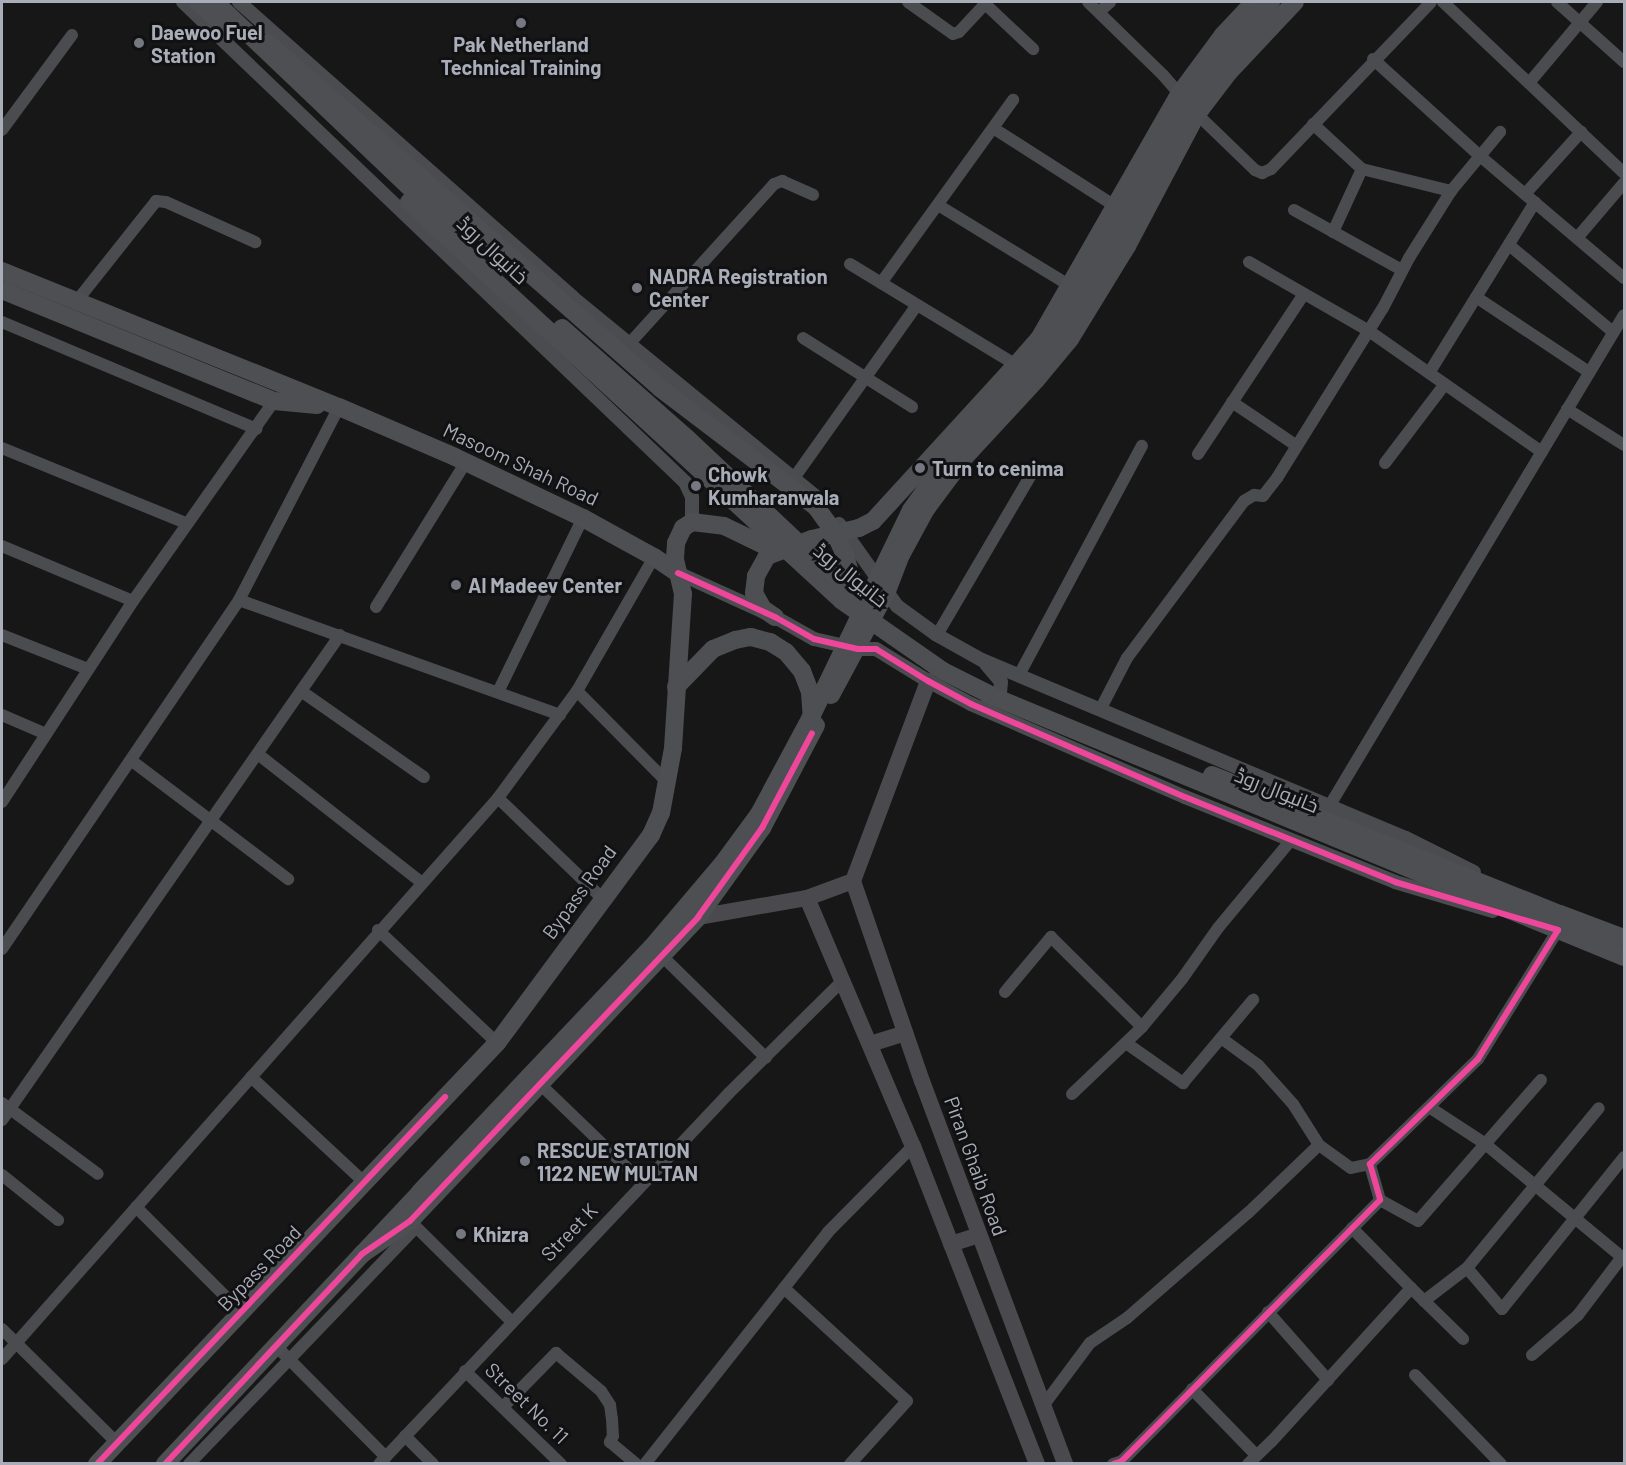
<!DOCTYPE html>
<html>
<head>
<meta charset="utf-8">
<style>
	body { margin:0 }
	#map { position:relative; width:1626px; height:1465px; overflow:hidden; background:#171717; font-family:Barlow,Cairo,sans-serif }
	div>[style] { position:absolute }
	[style*='--x'] { left:calc(var(--x)*1px); top:calc(var(--y)*1px); width:calc(var(--w)*1px); rotate:calc(var(--a)*1deg) }
	.minor>* { height:12px; margin:-6px; padding:0 6px; transform-origin:6px; border-radius:6px; background:#4b4c50 }
	.tertiary>* { height:14px; margin:-7px; padding:0 7px; transform-origin:7px; border-radius:7px; background:#4b4c50 }
	.secondary>* { height:16px; margin:-8px; padding:0 8px; transform-origin:8px; border-radius:8px; background:#4a4a4e }
	.primary>* { height:18px; margin:-9px; padding:0 9px; transform-origin:9px; border-radius:9px; background:#4d4f52 }
	.primary-bridge>* { height:18px; margin:-9px; padding:0 9px; transform-origin:9px; border-radius:9px; background:#4d4f52 }
	.cycleway>* { height:6px; margin:-3px; padding:0 3px; transform-origin:3px; border-radius:3px; background:#ed469a }
	.dots>* { width:16px; height:16px; translate:-50% -50%; box-sizing:border-box; border:3px solid #111113; border-radius:50% }
	span { translate:-50% -50%; white-space:nowrap; text-align:center; line-height:1.15; -webkit-text-stroke:6px #111113; paint-order:stroke }
	.poi-label { font-size:20px; color:#a8adb8; font-weight:700 }
	.left { translate:0 -50%; text-align:left }
	.street-label { font-size:20px; color:#a8adb8 }
	.frame { position:absolute; inset:0; border:3px solid #a8adb8; pointer-events:none }
</style>
</head>
<body>
<div id="map">
	<div class="minor">
		<div style="--x:908;--y:2;--w:55;--a:35.4"></div>
		<div style="--x:953;--y:34;--w:6;--a:-18"></div>
		<div style="--x:959;--y:32;--w:41;--a:-47"></div>
		<div style="--x:983;--y:2;--w:69;--a:43.2"></div>
		<div style="--x:1088;--y:2;--w:105;--a:44.2"></div>
		<div style="--x:1163;--y:75;--w:52;--a:48.9"></div>
		<div style="--x:1197;--y:114;--w:81;--a:44"></div>
		<div style="--x:1255;--y:170;--w:8;--a:23"></div>
		<div style="--x:1262;--y:173;--w:10;--a:-24"></div>
		<div style="--x:1271;--y:169;--w:231;--a:-46.2"></div>
		<div style="--x:1443;--y:2;--w:249;--a:43.4"></div>
		<div style="--x:1557;--y:2;--w:90;--a:41.8"></div>
		<div style="--x:1099;--y:12;--w:15;--a:-42"></div>
		<div style="--x:1373;--y:59;--w:144;--a:42.2"></div>
		<div style="--x:1480;--y:156;--w:189;--a:40.3"></div>
		<div style="--x:1529;--y:83;--w:106;--a:-50"></div>
		<div style="--x:1313;--y:124;--w:67;--a:42.6"></div>
		<div style="--x:1362;--y:169;--w:92;--a:13.9"></div>
		<div style="--x:993;--y:128;--w:145;--a:32.6"></div>
		<div style="--x:2;--y:130;--w:118;--a:-53.6"></div>
		<div style="--x:1525;--y:194;--w:84;--a:-47.9"></div>
		<div style="--x:938;--y:205;--w:155;--a:31.5"></div>
		<div style="--x:1294;--y:210;--w:124;--a:29.1"></div>
		<div style="--x:1333;--y:232;--w:69;--a:-65.3"></div>
		<div style="--x:1577;--y:238;--w:72;--a:-49.5"></div>
		<div style="--x:1509;--y:245;--w:136;--a:39.9"></div>
		<div style="--x:1249;--y:262;--w:138;--a:29.9"></div>
		<div style="--x:1369;--y:331;--w:211;--a:35"></div>
		<div style="--x:850;--y:264;--w:194;--a:31.3"></div>
		<div style="--x:881;--y:283;--w:226;--a:-54.2"></div>
		<div style="--x:1476;--y:297;--w:136;--a:33.6"></div>
		<div style="--x:76;--y:302;--w:129;--a:-51.6"></div>
		<div style="--x:156;--y:201;--w:10;--a:6"></div>
		<div style="--x:166;--y:202;--w:98;--a:24.2"></div>
		<div style="--x:2;--y:322;--w:276;--a:22.8"></div>
		<div style="--x:803;--y:338;--w:129;--a:32.3"></div>
		<div style="--x:629;--y:344;--w:216;--a:-47.8"></div>
		<div style="--x:774;--y:184;--w:9;--a:-21"></div>
		<div style="--x:782;--y:181;--w:34;--a:24"></div>
		<div style="--x:1429;--y:373;--w:201;--a:-58.2"></div>
		<div style="--x:1232;--y:402;--w:78;--a:34.1"></div>
		<div style="--x:1567;--y:409;--w:67;--a:32.3"></div>
		<div style="--x:2;--y:448;--w:199;--a:22.2"></div>
		<div style="--x:1198;--y:454;--w:192;--a:-56.5"></div>
		<div style="--x:1385;--y:463;--w:99;--a:-52.8"></div>
		<div style="--x:794;--y:478;--w:212;--a:-54.6"></div>
		<div style="--x:2;--y:546;--w:142;--a:22.8"></div>
		<div style="--x:239;--y:600;--w:341;--a:19.7"></div>
		<div style="--x:376;--y:607;--w:171;--a:-58.2"></div>
		<div style="--x:2;--y:635;--w:92;--a:21.6"></div>
		<div style="--x:937;--y:635;--w:188;--a:-59.6"></div>
		<div style="--x:1019;--y:675;--w:260;--a:-61.8"></div>
		<div style="--x:301;--y:691;--w:150;--a:35"></div>
		<div style="--x:577;--y:691;--w:129;--a:45.3"></div>
		<div style="--x:498;--y:692;--w:194;--a:-64"></div>
		<div style="--x:1100;--y:710;--w:59;--a:-62.6"></div>
		<div style="--x:1127;--y:658;--w:196;--a:-53.3"></div>
		<div style="--x:1244;--y:501;--w:12;--a:-31"></div>
		<div style="--x:1254;--y:495;--w:9;--a:6"></div>
		<div style="--x:1263;--y:496;--w:23;--a:-52"></div>
		<div style="--x:1277;--y:478;--w:200;--a:-58.1"></div>
		<div style="--x:1383;--y:308;--w:56;--a:-62.5"></div>
		<div style="--x:1409;--y:258;--w:79;--a:-57.9"></div>
		<div style="--x:1451;--y:191;--w:77;--a:-50.3"></div>
		<div style="--x:2;--y:715;--w:48;--a:23.4"></div>
		<div style="--x:259;--y:755;--w:206;--a:38.1"></div>
		<div style="--x:132;--y:761;--w:196;--a:37.1"></div>
		<div style="--x:498;--y:798;--w:144;--a:43.9"></div>
		<div style="--x:2;--y:802;--w:240;--a:-56.9"></div>
		<div style="--x:133;--y:601;--w:245;--a:-54.8"></div>
		<div style="--x:1330;--y:805;--w:571;--a:-59.04"></div>
		<div style="--x:378;--y:930;--w:164;--a:43.5"></div>
		<div style="--x:2;--y:949;--w:422;--a:-55.8"></div>
		<div style="--x:239;--y:600;--w:217;--a:-62.6"></div>
		<div style="--x:663;--y:957;--w:144;--a:44.4"></div>
		<div style="--x:1005;--y:992;--w:72;--a:-50.1"></div>
		<div style="--x:1051;--y:937;--w:128;--a:44.7"></div>
		<div style="--x:1221;--y:1038;--w:46;--a:36.1"></div>
		<div style="--x:1258;--y:1065;--w:52;--a:48.1"></div>
		<div style="--x:1293;--y:1104;--w:49;--a:57.6"></div>
		<div style="--x:1126;--y:1043;--w:70;--a:35.1"></div>
		<div style="--x:1183;--y:1083;--w:109;--a:-49.9"></div>
		<div style="--x:251;--y:1077;--w:154;--a:42.9"></div>
		<div style="--x:541;--y:1085;--w:141;--a:43.9"></div>
		<div style="--x:1072;--y:1094;--w:97;--a:-43.7"></div>
		<div style="--x:1142;--y:1027;--w:62;--a:-50.2"></div>
		<div style="--x:1182;--y:979;--w:62;--a:-54.8"></div>
		<div style="--x:1218;--y:928;--w:114;--a:-50.3"></div>
		<div style="--x:2;--y:1103;--w:119;--a:36.5"></div>
		<div style="--x:1429;--y:1107;--w:66;--a:33.2"></div>
		<div style="--x:1484;--y:1143;--w:179;--a:39.6"></div>
		<div style="--x:1622;--y:1257;--w:73;--a:127.2"></div>
		<div style="--x:1578;--y:1315;--w:61;--a:139"></div>
		<div style="--x:2;--y:1120;--w:591;--a:-55.13"></div>
		<div style="--x:2;--y:1175;--w:72;--a:38.8"></div>
		<div style="--x:1380;--y:1200;--w:43;--a:28.9"></div>
		<div style="--x:1418;--y:1221;--w:187;--a:-48.9"></div>
		<div style="--x:136;--y:1207;--w:147;--a:45"></div>
		<div style="--x:412;--y:1223;--w:139;--a:44.7"></div>
		<div style="--x:1352;--y:1228;--w:84;--a:45.5"></div>
		<div style="--x:1467;--y:1268;--w:54;--a:49.5"></div>
		<div style="--x:1502;--y:1309;--w:195;--a:-51.2"></div>
		<div style="--x:784;--y:1288;--w:167;--a:42.6"></div>
		<div style="--x:907;--y:1401;--w:85;--a:132.1"></div>
		<div style="--x:1424;--y:1301;--w:54;--a:-37.5"></div>
		<div style="--x:1467;--y:1268;--w:207;--a:-50.5"></div>
		<div style="--x:1268;--y:1312;--w:91;--a:48.6"></div>
		<div style="--x:2;--y:1329;--w:161;--a:44.7"></div>
		<div style="--x:276;--y:1346;--w:156;--a:45.3"></div>
		<div style="--x:2;--y:1359;--w:749;--a:-48.52"></div>
		<div style="--x:498;--y:798;--w:133;--a:-53.6"></div>
		<div style="--x:577;--y:691;--w:155;--a:-60.1"></div>
		<div style="--x:465;--y:1371;--w:134;--a:44.1"></div>
		<div style="--x:1415;--y:1375;--w:124;--a:46"></div>
		<div style="--x:1192;--y:1389;--w:93;--a:45.9"></div>
		<div style="--x:1043;--y:1406;--w:79;--a:-53.3"></div>
		<div style="--x:1090;--y:1343;--w:45;--a:-34"></div>
		<div style="--x:1127;--y:1318;--w:160;--a:-41"></div>
		<div style="--x:1248;--y:1213;--w:98;--a:-43.8"></div>
		<div style="--x:1319;--y:1145;--w:39;--a:36"></div>
		<div style="--x:1351;--y:1168;--w:19;--a:-12"></div>
		<div style="--x:503;--y:1407;--w:76;--a:-45.5"></div>
		<div style="--x:556;--y:1353;--w:59;--a:40.2"></div>
		<div style="--x:601;--y:1391;--w:17;--a:57"></div>
		<div style="--x:610;--y:1405;--w:14;--a:82"></div>
		<div style="--x:612;--y:1419;--w:17;--a:87"></div>
		<div style="--x:613;--y:1436;--w:7;--a:117"></div>
		<div style="--x:610;--y:1442;--w:34;--a:40"></div>
		<div style="--x:405;--y:1436;--w:40;--a:45"></div>
		<div style="--x:189;--y:1464;--w:328;--a:-46.2"></div>
		<div style="--x:379;--y:1464;--w:510;--a:-46.67"></div>
		<div style="--x:729;--y:1093;--w:159;--a:-44.7"></div>
		<div style="--x:645;--y:1464;--w:295;--a:-51.7"></div>
		<div style="--x:828;--y:1232;--w:121;--a:-45.3"></div>
		<div style="--x:1113;--y:1464;--w:9;--a:-18"></div>
		<div style="--x:1122;--y:1461;--w:367;--a:-45.3"></div>
		<div style="--x:1380;--y:1200;--w:37;--a:-106"></div>
		<div style="--x:1370;--y:1164;--w:151;--a:-44.2"></div>
		<div style="--x:1478;--y:1059;--w:152;--a:-58.2"></div>
		<div style="--x:1248;--y:1464;--w:33;--a:-44"></div>
		<div style="--x:1272;--y:1441;--w:207;--a:-47.7"></div>
		<div style="--x:1411;--y:1288;--w:73;--a:44.4"></div>
	</div>
	<div class="tertiary">
		<div style="--x:183;--y:2;--w:695;--a:43.72"></div>
		<div style="--x:685;--y:482;--w:17;--a:65"></div>
		<div style="--x:692;--y:497;--w:25;--a:90"></div>
		<div style="--x:239;--y:2;--w:445;--a:41.5"></div>
		<div style="--x:572;--y:297;--w:320;--a:39.3"></div>
		<div style="--x:839;--y:524;--w:100;--a:54.7"></div>
		<div style="--x:897;--y:606;--w:49;--a:35.9"></div>
		<div style="--x:937;--y:635;--w:51;--a:29.1"></div>
		<div style="--x:982;--y:660;--w:460;--a:22.8"></div>
		<div style="--x:1406;--y:838;--w:76;--a:26.6"></div>
		<div style="--x:678;--y:573;--w:107;--a:24.4"></div>
		<div style="--x:775;--y:617;--w:45;--a:29.4"></div>
		<div style="--x:814;--y:639;--w:45;--a:12.8"></div>
		<div style="--x:858;--y:649;--w:18;--a:0"></div>
		<div style="--x:876;--y:649;--w:61;--a:31.6"></div>
		<div style="--x:928;--y:681;--w:49;--a:28.1"></div>
		<div style="--x:971;--y:704;--w:233;--a:23.5"></div>
		<div style="--x:1185;--y:797;--w:227;--a:22"></div>
		<div style="--x:1395;--y:882;--w:102;--a:16.5"></div>
		<div style="--x:986;--y:664;--w:23;--a:50"></div>
		<div style="--x:1001;--y:682;--w:11;--a:95"></div>
		<div style="--x:1000;--y:693;--w:15;--a:143"></div>
	</div>
	<div class="secondary">
		<div style="--x:853;--y:881;--w:212;--a:71"></div>
		<div style="--x:922;--y:1081;--w:409;--a:69.5"></div>
		<div style="--x:807;--y:898;--w:270;--a:66.9"></div>
		<div style="--x:913;--y:1146;--w:341;--a:68.7"></div>
		<div style="--x:698;--y:917;--w:111;--a:-9.9"></div>
		<div style="--x:807;--y:898;--w:49;--a:-20.3"></div>
		<div style="--x:853;--y:881;--w:214;--a:-69.4"></div>
		<div style="--x:870;--y:1044;--w:37;--a:-17"></div>
		<div style="--x:951;--y:1244;--w:29;--a:-18"></div>
	</div>
	<div class="primary">
		<div style="--x:198;--y:2;--w:31;--a:42"></div>
		<div style="--x:215;--y:2;--w:325;--a:43.6"></div>
		<div style="--x:2;--y:271;--w:363;--a:22"></div>
		<div style="--x:339;--y:407;--w:126;--a:23.3"></div>
		<div style="--x:455;--y:457;--w:142;--a:25.5"></div>
		<div style="--x:583;--y:518;--w:81;--a:28.8"></div>
		<div style="--x:654;--y:557;--w:29;--a:34"></div>
		<div style="--x:2;--y:290;--w:294;--a:22.2"></div>
		<div style="--x:274;--y:401;--w:43;--a:5.3"></div>
		<div style="--x:775;--y:617;--w:14;--a:-146"></div>
		<div style="--x:763;--y:609;--w:18;--a:-119"></div>
		<div style="--x:754;--y:593;--w:17;--a:-83"></div>
		<div style="--x:756;--y:576;--w:23;--a:-61"></div>
		<div style="--x:767;--y:556;--w:48;--a:-20.7"></div>
		<div style="--x:812;--y:539;--w:48;--a:-13.2"></div>
		<div style="--x:859;--y:528;--w:16;--a:-27"></div>
		<div style="--x:873;--y:521;--w:212;--a:-47.5"></div>
		<div style="--x:1016;--y:365;--w:35;--a:-49"></div>
		<div style="--x:1039;--y:339;--w:284;--a:-60.2"></div>
		<div style="--x:1180;--y:93;--w:72;--a:-53.4"></div>
		<div style="--x:1223;--y:35;--w:45;--a:-46.8"></div>
		<div style="--x:676;--y:687;--w:53;--a:-45.8"></div>
		<div style="--x:713;--y:649;--w:24;--a:-22"></div>
		<div style="--x:735;--y:640;--w:16;--a:-11"></div>
		<div style="--x:751;--y:637;--w:20;--a:15"></div>
		<div style="--x:770;--y:642;--w:19;--a:32"></div>
		<div style="--x:786;--y:652;--w:25;--a:50"></div>
		<div style="--x:802;--y:671;--w:22;--a:69"></div>
		<div style="--x:810;--y:692;--w:29;--a:86"></div>
		<div style="--x:831;--y:695;--w:118;--a:-61.7"></div>
		<div style="--x:887;--y:591;--w:39;--a:-69"></div>
		<div style="--x:901;--y:555;--w:52;--a:-61.5"></div>
		<div style="--x:926;--y:509;--w:64;--a:-53.3"></div>
		<div style="--x:964;--y:458;--w:106;--a:-47.3"></div>
		<div style="--x:1036;--y:380;--w:53;--a:-50.3"></div>
		<div style="--x:1070;--y:339;--w:109;--a:-58.5"></div>
		<div style="--x:1127;--y:246;--w:149;--a:-62.1"></div>
		<div style="--x:1197;--y:114;--w:53;--a:-52.7"></div>
		<div style="--x:1229;--y:72;--w:96;--a:-46.7"></div>
		<div style="--x:1560;--y:914;--w:68;--a:20.6"></div>
		<div style="--x:1558;--y:930;--w:71;--a:22.2"></div>
		<div style="--x:362;--y:1254;--w:58;--a:-34.5"></div>
		<div style="--x:410;--y:1221;--w:419;--a:-46.5"></div>
		<div style="--x:698;--y:917;--w:110;--a:-54.3"></div>
		<div style="--x:762;--y:828;--w:116;--a:-62.3"></div>
		<div style="--x:97;--y:1464;--w:581;--a:-46.47"></div>
		<div style="--x:497;--y:1043;--w:259;--a:-53.5"></div>
		<div style="--x:651;--y:835;--w:24;--a:-66"></div>
		<div style="--x:661;--y:813;--w:66;--a:-79.5"></div>
		<div style="--x:673;--y:748;--w:154;--a:-86.3"></div>
		<div style="--x:683;--y:594;--w:37;--a:-103"></div>
		<div style="--x:675;--y:558;--w:15;--a:-86"></div>
		<div style="--x:676;--y:543;--w:17;--a:-65"></div>
		<div style="--x:683;--y:528;--w:11;--a:-34"></div>
		<div style="--x:692;--y:522;--w:32;--a:7"></div>
		<div style="--x:724;--y:526;--w:58;--a:25.7"></div>
		<div style="--x:165;--y:1464;--w:373;--a:-46.8"></div>
	</div>
	<div class="primary-bridge">
		<div style="--x:268;--y:43;--w:522;--a:41.35"></div>
		<div style="--x:660;--y:388;--w:196;--a:37.3"></div>
		<div style="--x:816;--y:507;--w:32;--a:54"></div>
		<div style="--x:835;--y:533;--w:24;--a:66"></div>
		<div style="--x:845;--y:555;--w:22;--a:74"></div>
		<div style="--x:851;--y:576;--w:21;--a:87"></div>
		<div style="--x:409;--y:202;--w:587;--a:42.65"></div>
		<div style="--x:841;--y:600;--w:124;--a:34.8"></div>
		<div style="--x:943;--y:671;--w:63;--a:26.6"></div>
		<div style="--x:999;--y:699;--w:605;--a:22.45"></div>
		<div style="--x:562;--y:328;--w:169;--a:41.4"></div>
		<div style="--x:689;--y:440;--w:213;--a:43.3"></div>
		<div style="--x:844;--y:586;--w:37;--a:36"></div>
		<div style="--x:1212;--y:775;--w:375;--a:21.8"></div>
		<div style="--x:420;--y:1192;--w:336;--a:-46.6"></div>
		<div style="--x:651;--y:948;--w:111;--a:-49.7"></div>
		<div style="--x:723;--y:863;--w:61;--a:-53.7"></div>
		<div style="--x:759;--y:814;--w:108;--a:-61.8"></div>
		<div style="--x:810;--y:719;--w:232;--a:-64.2"></div>
		<div style="--x:911;--y:510;--w:70;--a:-54.3"></div>
		<div style="--x:952;--y:453;--w:167;--a:-49.1"></div>
		<div style="--x:1061;--y:327;--w:267;--a:-59.9"></div>
		<div style="--x:1195;--y:96;--w:54;--a:-54"></div>
		<div style="--x:1227;--y:52;--w:67;--a:-48.7"></div>
	</div>
	<div class="cycleway">
		<div style="--x:678;--y:573;--w:107;--a:24.4"></div>
		<div style="--x:775;--y:617;--w:45;--a:29.4"></div>
		<div style="--x:814;--y:639;--w:45;--a:12.8"></div>
		<div style="--x:858;--y:649;--w:18;--a:0"></div>
		<div style="--x:876;--y:649;--w:61;--a:31.6"></div>
		<div style="--x:928;--y:681;--w:49;--a:28.1"></div>
		<div style="--x:971;--y:704;--w:233;--a:23.5"></div>
		<div style="--x:1185;--y:797;--w:227;--a:22"></div>
		<div style="--x:1395;--y:882;--w:170;--a:16.4"></div>
		<div style="--x:1558;--y:930;--w:152;--a:121.8"></div>
		<div style="--x:1478;--y:1059;--w:151;--a:135.8"></div>
		<div style="--x:1370;--y:1164;--w:37;--a:74"></div>
		<div style="--x:1380;--y:1200;--w:367;--a:134.7"></div>
		<div style="--x:1122;--y:1461;--w:9;--a:162"></div>
		<div style="--x:97;--y:1464;--w:506;--a:-46.52"></div>
		<div style="--x:165;--y:1464;--w:288;--a:-46.8"></div>
		<div style="--x:362;--y:1254;--w:58;--a:-34.5"></div>
		<div style="--x:410;--y:1221;--w:419;--a:-46.5"></div>
		<div style="--x:698;--y:917;--w:110;--a:-54.3"></div>
		<div style="--x:762;--y:828;--w:107;--a:-62.2"></div>
	</div>
	<div class="dots">
		<div style="left:521px;top:23px;background:#757880"></div>
		<div style="left:139px;top:43px;background:#757880"></div>
		<div style="left:637px;top:288px;background:#757880"></div>
		<div style="left:920px;top:468px;background:#757880"></div>
		<div style="left:696px;top:486px;background:#757880"></div>
		<div style="left:456px;top:585px;background:#757880"></div>
		<div style="left:525px;top:1161px;background:#757880"></div>
		<div style="left:461px;top:1234px;background:#757880"></div>
	</div>
	<div class="poi-label">
		<span class="left" style="left:151px;top:44px">Daewoo Fuel<br>Station</span>
		<span style="left:521px;top:56px">Pak Netherland<br>Technical Training</span>
		<span class="left" style="left:649px;top:288px">NADRA Registration<br>Center</span>
		<span class="left" style="left:932px;top:468px">Turn to cenima</span>
		<span class="left" style="left:708px;top:486px">Chowk<br>Kumharanwala</span>
		<span class="left" style="left:468px;top:585px">Al Madeev Center</span>
		<span class="left" style="left:537px;top:1162px">RESCUE STATION<br>1122 NEW MULTAN</span>
		<span class="left" style="left:473px;top:1234px">Khizra</span>
	</div>
	<div class="street-label">
		<span style="left:493px;top:250px;rotate:43deg">خانیوال روڈ</span>
		<span style="left:521px;top:464px;rotate:25deg">Masoom Shah Road</span>
		<span style="left:851px;top:575px;rotate:39deg">خانیوال روڈ</span>
		<span style="left:1277px;top:790px;rotate:22deg">خانیوال روڈ</span>
		<span style="left:579px;top:892px;rotate:-54deg">Bypass Road</span>
		<span style="left:976px;top:1166px;rotate:70deg">Piran Ghaib Road</span>
		<span style="left:569px;top:1232px;rotate:-46deg">Street K</span>
		<span style="left:259px;top:1268px;rotate:-46deg">Bypass Road</span>
		<span style="left:527px;top:1403px;rotate:44deg">Street No. 11</span>
	</div>
	<div class="frame"></div>
</div>
</body>
</html>
